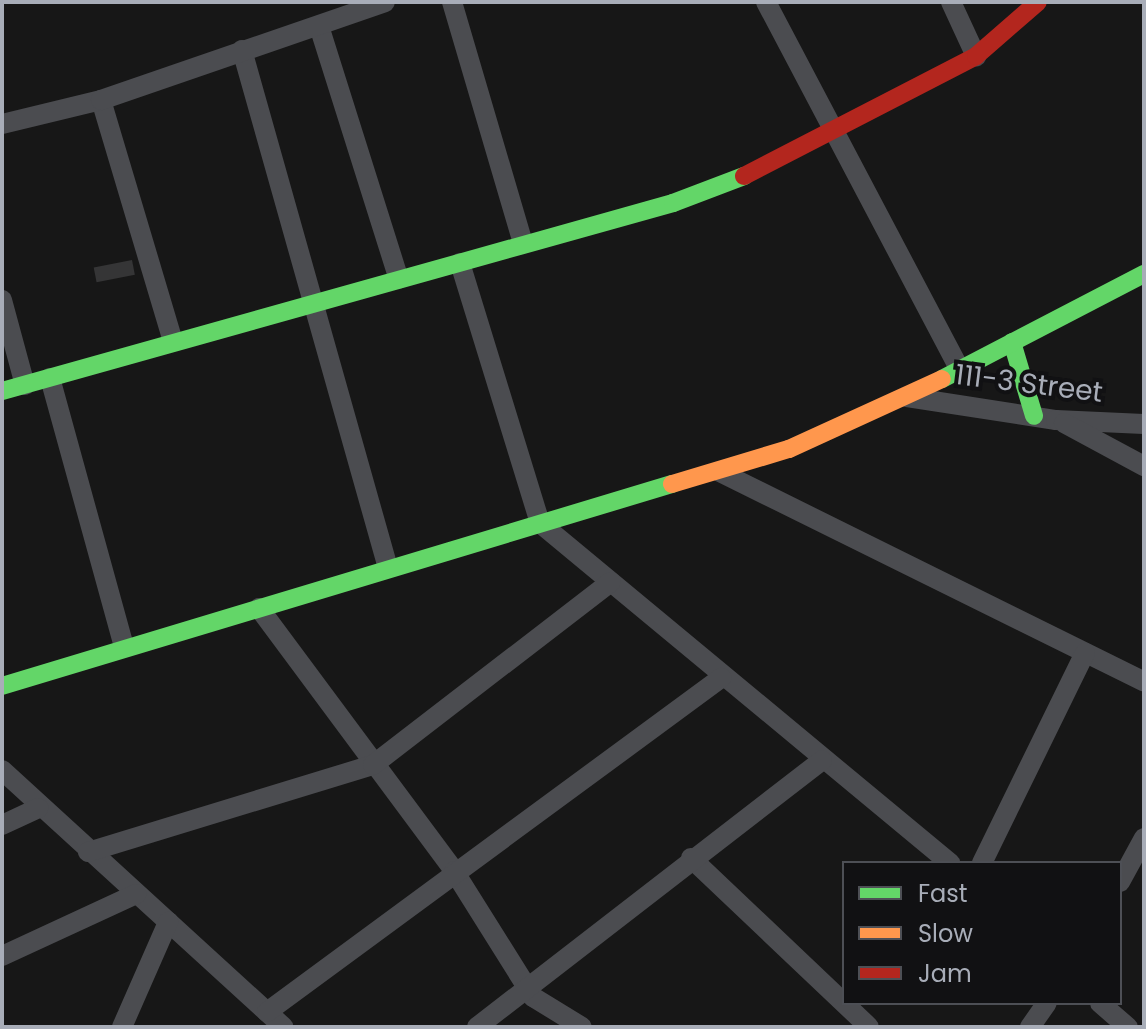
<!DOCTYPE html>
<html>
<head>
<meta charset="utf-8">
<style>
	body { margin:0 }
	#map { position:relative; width:1146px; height:1029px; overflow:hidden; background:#171717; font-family:Poppins,sans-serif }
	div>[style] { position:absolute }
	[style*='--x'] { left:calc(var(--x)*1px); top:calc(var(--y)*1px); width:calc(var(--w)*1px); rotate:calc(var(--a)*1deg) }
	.building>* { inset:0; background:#353536; transform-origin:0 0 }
	.street>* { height:20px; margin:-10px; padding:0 10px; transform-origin:10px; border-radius:10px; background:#4b4c50 }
	.fast>* { height:18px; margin:-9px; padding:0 9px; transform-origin:9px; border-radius:9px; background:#63d668 }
	.slow>* { height:18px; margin:-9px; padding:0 9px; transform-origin:9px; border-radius:9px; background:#ff974d }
	.jam>* { height:18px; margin:-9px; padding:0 9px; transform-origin:9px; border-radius:9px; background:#b3261e }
	span { translate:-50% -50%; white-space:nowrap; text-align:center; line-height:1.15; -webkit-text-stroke:8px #111113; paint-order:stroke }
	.street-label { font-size:28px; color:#a8adb8 }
	.frame { position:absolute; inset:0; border:4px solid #a8adb8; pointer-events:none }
	.legend { position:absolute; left:842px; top:861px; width:280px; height:144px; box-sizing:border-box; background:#111113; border:2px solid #4d4f55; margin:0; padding:10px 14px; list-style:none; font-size:24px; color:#a8adb8 }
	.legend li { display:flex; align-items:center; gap:16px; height:40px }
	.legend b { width:40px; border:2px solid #4d4f55 }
</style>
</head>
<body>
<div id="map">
	<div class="building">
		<div style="left:132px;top:260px;width:15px;height:39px;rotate:79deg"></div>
	</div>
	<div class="street">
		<div style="--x:452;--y:2;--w:251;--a:73.6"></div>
		<div style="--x:766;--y:2;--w:414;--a:62.2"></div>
		<div style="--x:951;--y:2;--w:60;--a:65.2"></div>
		<div style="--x:319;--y:26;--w:265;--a:72.5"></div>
		<div style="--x:242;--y:50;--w:538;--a:74.26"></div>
		<div style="--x:101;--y:100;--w:252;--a:73.4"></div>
		<div style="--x:2;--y:124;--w:102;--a:-13.6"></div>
		<div style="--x:101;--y:100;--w:300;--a:-19"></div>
		<div style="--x:460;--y:263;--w:272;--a:72.9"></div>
		<div style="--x:540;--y:523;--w:533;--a:39.67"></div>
		<div style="--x:2;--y:300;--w:88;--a:74.9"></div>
		<div style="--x:50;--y:378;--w:278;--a:74.6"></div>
		<div style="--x:907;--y:397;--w:151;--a:8.8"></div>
		<div style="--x:1056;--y:420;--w:88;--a:2.6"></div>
		<div style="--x:1064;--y:423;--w:91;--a:28.3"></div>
		<div style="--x:720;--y:472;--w:473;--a:26.3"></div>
		<div style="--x:259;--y:608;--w:327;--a:53.4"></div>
		<div style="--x:454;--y:871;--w:149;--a:57.9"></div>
		<div style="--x:533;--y:997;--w:57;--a:31.5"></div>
		<div style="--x:2;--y:770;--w:381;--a:42.4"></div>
		<div style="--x:2;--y:825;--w:40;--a:-25"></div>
		<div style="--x:88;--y:852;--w:298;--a:-17"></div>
		<div style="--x:373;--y:765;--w:300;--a:-37.6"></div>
		<div style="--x:691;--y:858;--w:245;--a:43.5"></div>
		<div style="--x:982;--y:863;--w:234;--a:-63.9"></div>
		<div style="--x:1120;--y:882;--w:50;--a:-61.4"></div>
		<div style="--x:2;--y:956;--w:148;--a:-24.8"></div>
		<div style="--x:1100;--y:1003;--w:37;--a:41"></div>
		<div style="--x:267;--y:1012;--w:564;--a:-36.34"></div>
		<div style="--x:122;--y:1027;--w:115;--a:-66.3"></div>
		<div style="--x:477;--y:1027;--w:436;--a:-37.7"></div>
		<div style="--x:1030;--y:1027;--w:29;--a:-55"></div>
	</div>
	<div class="fast">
		<div style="--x:1012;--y:342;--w:77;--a:73.4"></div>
		<div style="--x:942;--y:379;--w:228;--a:-27.5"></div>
		<div style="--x:2;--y:391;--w:697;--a:-15.65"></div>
		<div style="--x:673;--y:203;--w:76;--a:-20.8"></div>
		<div style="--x:2;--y:686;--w:700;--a:-16.78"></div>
	</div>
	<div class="slow">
		<div style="--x:672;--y:484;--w:122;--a:-16.7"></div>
		<div style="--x:789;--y:449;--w:168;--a:-24.6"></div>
	</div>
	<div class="jam">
		<div style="--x:744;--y:176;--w:261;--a:-27.3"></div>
		<div style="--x:976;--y:56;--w:82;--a:-41.1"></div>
	</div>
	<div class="street-label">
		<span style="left:1029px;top:384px;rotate:7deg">111-3 Street</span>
	</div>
	<div class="frame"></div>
	<ul class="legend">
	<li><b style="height:10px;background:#63d668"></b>Fast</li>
	<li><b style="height:10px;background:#ff974d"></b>Slow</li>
	<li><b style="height:10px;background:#b3261e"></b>Jam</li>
	</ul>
</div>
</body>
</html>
